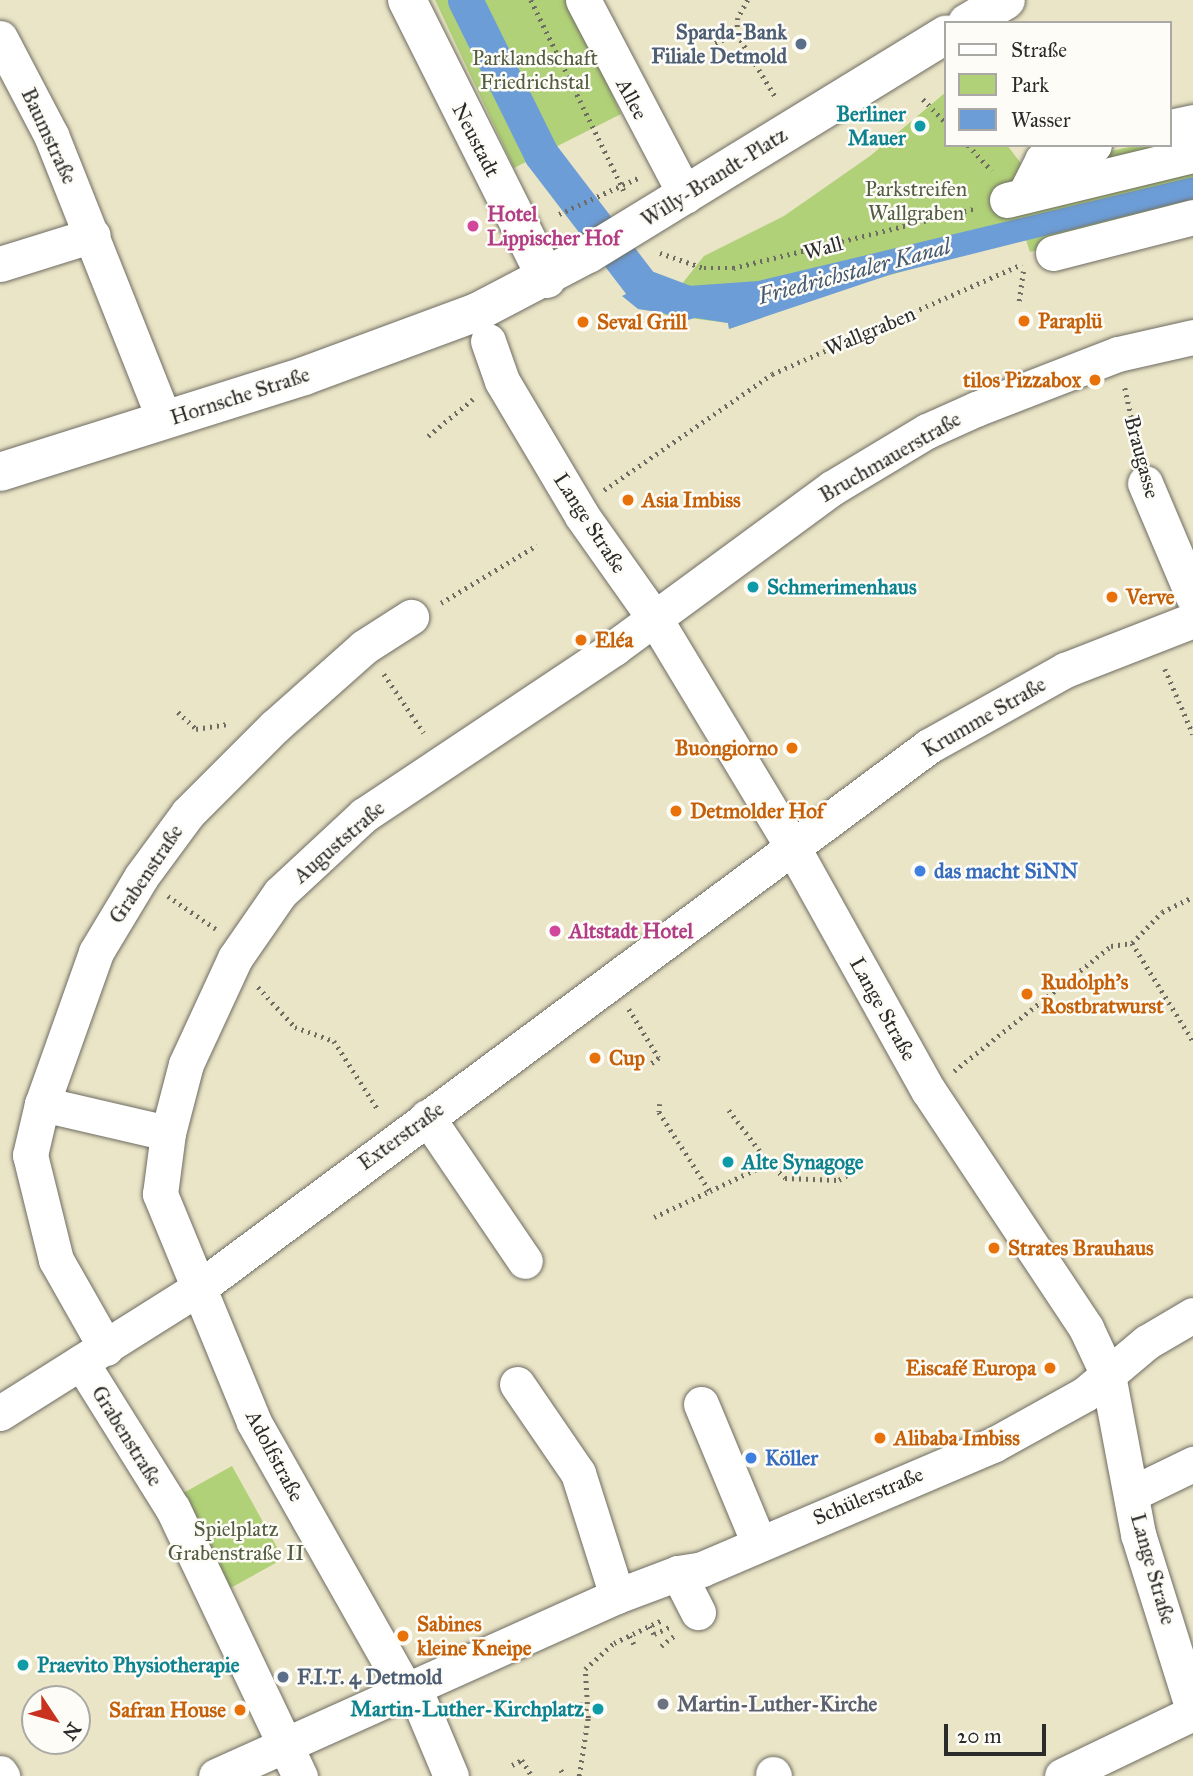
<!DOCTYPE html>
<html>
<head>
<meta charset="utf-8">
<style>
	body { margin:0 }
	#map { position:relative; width:1193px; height:1776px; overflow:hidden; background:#ebe5c7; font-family:"IM FELL Great Primer",serif }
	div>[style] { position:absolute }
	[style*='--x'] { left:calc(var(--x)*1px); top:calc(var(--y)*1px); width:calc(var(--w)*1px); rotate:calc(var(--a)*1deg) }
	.green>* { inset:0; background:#b1d178; transform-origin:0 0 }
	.water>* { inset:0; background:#6d9dd6 }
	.canal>* { height:35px; margin:-17.5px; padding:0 17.5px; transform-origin:17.5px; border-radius:17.5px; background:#6d9dd6 }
	.path>* { height:4.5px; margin-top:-2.25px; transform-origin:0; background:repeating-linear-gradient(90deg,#6e6c62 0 2px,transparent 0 7px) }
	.roads { filter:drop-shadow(0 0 2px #6e6c62) drop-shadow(0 0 2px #6e6c62) }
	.minor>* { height:35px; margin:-17.5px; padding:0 17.5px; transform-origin:17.5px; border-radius:17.5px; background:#fff }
	.major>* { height:38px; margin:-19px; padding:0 19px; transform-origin:19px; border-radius:19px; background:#fff }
	.dots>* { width:19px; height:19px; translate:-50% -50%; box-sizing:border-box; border:4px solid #fdfcf7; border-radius:50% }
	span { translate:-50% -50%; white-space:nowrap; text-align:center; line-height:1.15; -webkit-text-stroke:5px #fdfcf7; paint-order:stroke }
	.service-label { font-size:21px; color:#4e5e75; font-weight:700 }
	.right { translate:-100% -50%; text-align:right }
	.left { translate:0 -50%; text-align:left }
	.park-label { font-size:21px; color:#535d42 }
	.street-label { font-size:21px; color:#2b2b2b }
	.culture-label { font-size:21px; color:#0d838f; font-weight:700 }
	.hotel-label { font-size:21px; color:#b23c85; font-weight:700 }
	.food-label { font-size:21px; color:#c56008; font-weight:700 }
	.shop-label { font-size:21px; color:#366cbe; font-weight:700 }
	.worship-label { font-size:21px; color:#5b616d; font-weight:700 }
	.water-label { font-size:23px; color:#45596f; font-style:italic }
	.legend { position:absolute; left:944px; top:21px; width:228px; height:126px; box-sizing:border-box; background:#fdfcf7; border:2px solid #a9a8a5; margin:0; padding:9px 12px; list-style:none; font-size:21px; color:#2b2b2b }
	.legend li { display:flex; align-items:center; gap:14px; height:35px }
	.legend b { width:35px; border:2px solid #a9a8a5 }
	.north { position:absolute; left:21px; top:1685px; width:70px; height:70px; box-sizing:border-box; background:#fdfcf7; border:2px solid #a9a8a5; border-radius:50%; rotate:126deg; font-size:19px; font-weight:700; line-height:28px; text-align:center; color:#2b2b2b }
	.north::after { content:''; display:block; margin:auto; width:24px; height:32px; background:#c8321e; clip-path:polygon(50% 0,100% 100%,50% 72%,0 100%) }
	.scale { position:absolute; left:944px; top:1724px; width:102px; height:32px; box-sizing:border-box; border:4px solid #2b2b2b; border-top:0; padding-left:9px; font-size:21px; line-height:24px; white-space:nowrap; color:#2b2b2b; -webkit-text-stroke:5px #fdfcf7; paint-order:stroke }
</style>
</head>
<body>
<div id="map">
	<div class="green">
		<div style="clip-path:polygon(435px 0,569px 0,621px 114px,514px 168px)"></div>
		<div style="clip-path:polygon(946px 92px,946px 145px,1007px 145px,1026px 170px,1138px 145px,1170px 145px,1193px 133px,1193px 211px,1030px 252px,1025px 237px,844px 288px,729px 329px,728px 323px,658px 314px,704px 256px,784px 216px,870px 156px)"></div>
		<div style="left:232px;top:1466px;width:106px;height:63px;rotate:61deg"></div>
	</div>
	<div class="water">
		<div style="clip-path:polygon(1193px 177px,1193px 199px,892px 274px,729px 329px,728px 323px,638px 309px,622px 296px,660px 277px,688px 286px,758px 281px)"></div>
	</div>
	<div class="canal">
		<div style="--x:465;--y:0;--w:172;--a:63.7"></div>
		<div style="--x:541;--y:154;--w:166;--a:52.6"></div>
		<div style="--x:642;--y:286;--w:46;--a:20.4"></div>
	</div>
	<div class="path">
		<div style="--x:531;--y:0;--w:212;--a:64"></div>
		<div style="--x:748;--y:0;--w:21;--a:119"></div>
		<div style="--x:738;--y:18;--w:16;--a:94"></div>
		<div style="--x:737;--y:34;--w:76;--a:58.4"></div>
		<div style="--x:715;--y:43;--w:24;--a:-22"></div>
		<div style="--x:923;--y:99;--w:33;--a:46"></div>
		<div style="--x:968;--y:145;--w:35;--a:47"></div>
		<div style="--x:559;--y:214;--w:87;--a:-24.5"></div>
		<div style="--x:660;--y:253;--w:46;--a:18.8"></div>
		<div style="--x:704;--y:268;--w:29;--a:0"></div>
		<div style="--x:733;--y:268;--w:251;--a:-13.8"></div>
		<div style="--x:1019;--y:301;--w:30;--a:-82"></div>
		<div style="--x:1125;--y:388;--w:65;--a:77.5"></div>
		<div style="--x:428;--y:436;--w:58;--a:-39.4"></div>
		<div style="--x:604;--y:490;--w:204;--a:-34.6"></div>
		<div style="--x:772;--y:374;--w:273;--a:-23.7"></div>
		<div style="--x:441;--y:603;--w:112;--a:-31.1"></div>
		<div style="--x:1165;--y:669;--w:71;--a:66.7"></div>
		<div style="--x:384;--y:674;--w:71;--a:55.9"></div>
		<div style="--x:178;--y:712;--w:25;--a:43"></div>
		<div style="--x:196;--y:729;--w:32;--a:-9"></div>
		<div style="--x:168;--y:896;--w:58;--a:34.5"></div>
		<div style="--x:1132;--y:943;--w:115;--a:58.1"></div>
		<div style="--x:258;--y:987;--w:54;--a:47.2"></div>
		<div style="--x:295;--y:1027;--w:41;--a:19.7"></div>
		<div style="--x:334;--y:1041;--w:83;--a:57.3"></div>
		<div style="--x:629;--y:1009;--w:57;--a:58.5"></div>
		<div style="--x:659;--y:1058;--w:11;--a:142"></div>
		<div style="--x:954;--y:1071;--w:201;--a:-38.5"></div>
		<div style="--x:1111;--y:946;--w:21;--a:-8"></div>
		<div style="--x:1132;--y:943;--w:43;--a:-45.9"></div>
		<div style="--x:1162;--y:912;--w:34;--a:-26"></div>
		<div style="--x:660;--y:1104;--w:8;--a:97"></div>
		<div style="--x:659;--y:1112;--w:94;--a:57.2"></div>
		<div style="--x:710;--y:1191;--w:65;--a:-25.4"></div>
		<div style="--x:769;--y:1163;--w:22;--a:43"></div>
		<div style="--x:785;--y:1178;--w:54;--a:2.1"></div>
		<div style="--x:839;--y:1180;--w:27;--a:-31"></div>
		<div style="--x:729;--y:1110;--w:66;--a:53"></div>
		<div style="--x:654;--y:1217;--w:62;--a:-24.9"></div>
		<div style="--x:650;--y:1626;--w:9;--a:63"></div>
		<div style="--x:654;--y:1634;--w:17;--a:-24"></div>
		<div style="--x:630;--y:1636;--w:9;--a:63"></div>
		<div style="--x:661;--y:1646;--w:16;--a:-38"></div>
		<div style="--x:580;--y:1703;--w:13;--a:61"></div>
		<div style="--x:512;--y:1765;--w:11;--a:-27"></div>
		<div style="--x:522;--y:1760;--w:19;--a:58"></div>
		<div style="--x:561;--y:1770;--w:7;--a:56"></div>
		<div style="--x:579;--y:1776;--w:59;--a:-81.2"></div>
		<div style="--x:588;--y:1718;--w:49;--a:-93.5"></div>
		<div style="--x:585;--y:1669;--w:39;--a:-42"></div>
		<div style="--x:614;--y:1643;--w:55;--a:-25.6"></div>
	</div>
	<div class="roads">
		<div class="minor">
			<div style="--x:583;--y:0;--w:221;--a:62.3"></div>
			<div style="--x:0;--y:38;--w:110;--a:62.3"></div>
			<div style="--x:51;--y:135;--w:306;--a:68.3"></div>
			<div style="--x:1170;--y:127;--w:24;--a:-12"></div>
			<div style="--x:1025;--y:194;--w:38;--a:-63"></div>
			<div style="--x:1042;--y:160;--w:54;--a:-16.1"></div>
			<div style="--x:1007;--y:200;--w:191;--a:-13.6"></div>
			<div style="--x:1053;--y:253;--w:145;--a:-14.4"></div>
			<div style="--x:0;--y:264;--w:97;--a:-17.3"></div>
			<div style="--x:488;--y:341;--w:42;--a:70.7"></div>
			<div style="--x:502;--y:381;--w:157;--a:59.3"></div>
			<div style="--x:582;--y:516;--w:126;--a:54.7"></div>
			<div style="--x:655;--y:619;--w:265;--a:58.9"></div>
			<div style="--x:792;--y:846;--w:279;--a:60.9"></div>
			<div style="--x:928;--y:1090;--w:286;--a:56.4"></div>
			<div style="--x:1086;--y:1328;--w:52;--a:64.9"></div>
			<div style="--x:1108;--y:1375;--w:162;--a:79.3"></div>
			<div style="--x:1138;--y:1534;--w:184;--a:72.6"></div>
			<div style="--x:1145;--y:483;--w:123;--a:67"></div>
			<div style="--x:42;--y:1104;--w:129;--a:13"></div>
			<div style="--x:427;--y:1117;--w:174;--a:55.8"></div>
			<div style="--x:106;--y:1348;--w:101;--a:-119.6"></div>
			<div style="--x:56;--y:1260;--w:108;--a:-103.9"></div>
			<div style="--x:30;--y:1155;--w:52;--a:-76.8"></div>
			<div style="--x:42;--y:1104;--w:161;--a:-70.4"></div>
			<div style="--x:96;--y:952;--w:87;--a:-59"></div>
			<div style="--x:141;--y:877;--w:79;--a:-53.7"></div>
			<div style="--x:188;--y:813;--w:122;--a:-45"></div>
			<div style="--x:274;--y:727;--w:120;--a:-41.6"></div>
			<div style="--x:364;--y:647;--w:56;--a:-32.6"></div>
			<div style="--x:81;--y:1362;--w:173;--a:58"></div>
			<div style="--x:173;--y:1509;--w:296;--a:64.6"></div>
			<div style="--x:517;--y:1384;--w:108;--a:55.6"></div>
			<div style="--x:578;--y:1473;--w:129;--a:72.4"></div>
			<div style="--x:701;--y:1404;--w:151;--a:67.4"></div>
			<div style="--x:0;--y:1413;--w:236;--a:-32.2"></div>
			<div style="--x:200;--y:1287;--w:908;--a:-36.58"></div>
			<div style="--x:929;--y:746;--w:156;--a:-29.2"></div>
			<div style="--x:1065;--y:670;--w:137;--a:-21.3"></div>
			<div style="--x:1133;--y:1493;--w:67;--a:-25.8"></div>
			<div style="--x:678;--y:1573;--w:44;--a:62.9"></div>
			<div style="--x:414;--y:1688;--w:95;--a:67.2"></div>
			<div style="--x:406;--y:1691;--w:309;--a:-119.5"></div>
			<div style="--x:254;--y:1422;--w:247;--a:-112.4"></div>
			<div style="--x:160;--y:1194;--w:62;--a:-82.5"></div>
			<div style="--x:168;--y:1133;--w:71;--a:-75.4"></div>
			<div style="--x:186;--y:1064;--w:117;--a:-65.2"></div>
			<div style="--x:235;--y:958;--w:79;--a:-55.3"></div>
			<div style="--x:280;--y:893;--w:115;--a:-42.9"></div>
			<div style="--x:364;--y:815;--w:301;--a:-33.7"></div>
			<div style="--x:614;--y:648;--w:270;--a:-36.3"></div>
			<div style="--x:832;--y:488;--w:111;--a:-31"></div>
			<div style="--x:927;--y:431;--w:54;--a:-24.2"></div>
			<div style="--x:976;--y:409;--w:152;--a:-21.2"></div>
			<div style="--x:1118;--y:354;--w:77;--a:-12.8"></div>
			<div style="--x:0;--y:1773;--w:4;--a:56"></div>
			<div style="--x:773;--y:1774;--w:2;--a:63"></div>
			<div style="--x:216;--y:1776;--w:440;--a:-24.2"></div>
			<div style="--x:617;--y:1596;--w:65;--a:-20.7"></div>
			<div style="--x:678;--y:1573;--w:24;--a:-9"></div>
			<div style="--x:702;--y:1569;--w:316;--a:-23.1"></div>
			<div style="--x:993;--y:1445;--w:105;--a:-29"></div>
			<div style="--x:1085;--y:1394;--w:81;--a:-40"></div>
			<div style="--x:1147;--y:1342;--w:53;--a:-30.4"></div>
			<div style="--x:1062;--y:1776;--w:145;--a:-25.7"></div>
		</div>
		<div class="major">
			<div style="--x:407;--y:0;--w:312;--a:63.4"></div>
			<div style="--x:967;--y:23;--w:45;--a:-30.5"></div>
			<div style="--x:0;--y:472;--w:319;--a:-17.5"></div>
			<div style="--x:304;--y:376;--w:184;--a:-20.3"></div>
			<div style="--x:477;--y:312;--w:125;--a:-27.6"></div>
			<div style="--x:588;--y:254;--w:420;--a:-31.5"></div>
		</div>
	</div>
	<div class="dots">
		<div style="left:801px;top:44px;background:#5c6f8a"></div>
		<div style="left:920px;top:126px;background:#0f9aa8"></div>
		<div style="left:473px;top:226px;background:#d1479c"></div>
		<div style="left:1024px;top:321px;background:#e8710a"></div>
		<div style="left:583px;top:322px;background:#e8710a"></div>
		<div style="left:1095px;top:380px;background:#e8710a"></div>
		<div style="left:628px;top:500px;background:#e8710a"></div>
		<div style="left:753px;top:587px;background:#0f9aa8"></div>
		<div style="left:1112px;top:597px;background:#e8710a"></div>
		<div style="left:581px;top:640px;background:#e8710a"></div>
		<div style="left:792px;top:748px;background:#e8710a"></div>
		<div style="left:676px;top:811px;background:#e8710a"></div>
		<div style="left:920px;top:871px;background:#3f7fe0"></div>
		<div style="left:555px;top:931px;background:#d1479c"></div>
		<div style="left:1027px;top:994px;background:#e8710a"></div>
		<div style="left:595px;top:1058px;background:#e8710a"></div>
		<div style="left:728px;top:1162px;background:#0f9aa8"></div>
		<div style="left:994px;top:1248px;background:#e8710a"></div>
		<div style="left:1050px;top:1368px;background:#e8710a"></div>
		<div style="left:880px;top:1438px;background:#e8710a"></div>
		<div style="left:751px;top:1458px;background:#3f7fe0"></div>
		<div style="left:403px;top:1636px;background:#e8710a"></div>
		<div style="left:23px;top:1665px;background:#0f9aa8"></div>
		<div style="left:283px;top:1677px;background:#5c6f8a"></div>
		<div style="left:663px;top:1704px;background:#6b7280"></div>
		<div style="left:598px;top:1709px;background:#0f9aa8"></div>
		<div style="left:240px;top:1710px;background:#e8710a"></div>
	</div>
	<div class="service-label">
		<span class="right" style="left:787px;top:44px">Sparda-Bank<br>Filiale Detmold</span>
		<span class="left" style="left:297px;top:1677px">F.I.T. 4 Detmold</span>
	</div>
	<div class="park-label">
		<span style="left:535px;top:70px">Parklandschaft<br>Friedrichstal</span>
		<span style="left:916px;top:201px">Parkstreifen<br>Wallgraben</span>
		<span style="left:236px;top:1541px">Spielplatz<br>Grabenstraße II</span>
	</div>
	<div class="street-label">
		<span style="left:632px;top:99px;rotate:62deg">Allee</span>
		<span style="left:49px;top:136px;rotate:65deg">Baumstraße</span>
		<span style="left:476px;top:140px;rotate:63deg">Neustadt</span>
		<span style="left:714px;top:177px;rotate:-32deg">Willy-Brandt-Platz</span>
		<span style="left:823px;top:248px;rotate:-15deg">Wall</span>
		<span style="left:870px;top:331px;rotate:-23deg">Wallgraben</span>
		<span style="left:240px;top:396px;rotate:-18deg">Hornsche Straße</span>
		<span style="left:890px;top:457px;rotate:-30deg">Bruchmauerstraße</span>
		<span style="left:1142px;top:457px;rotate:75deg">Braugasse</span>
		<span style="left:590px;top:523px;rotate:57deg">Lange Straße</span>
		<span style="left:984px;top:717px;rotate:-30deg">Krumme Straße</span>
		<span style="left:339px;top:842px;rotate:-41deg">Auguststraße</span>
		<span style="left:146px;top:874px;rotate:-56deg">Grabenstraße</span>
		<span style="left:883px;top:1009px;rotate:61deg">Lange Straße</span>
		<span style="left:401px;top:1136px;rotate:-36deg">Exterstraße</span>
		<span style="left:127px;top:1436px;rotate:58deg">Grabenstraße</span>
		<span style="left:275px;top:1456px;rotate:62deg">Adolfstraße</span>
		<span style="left:868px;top:1496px;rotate:-23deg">Schülerstraße</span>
		<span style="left:1153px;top:1569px;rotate:74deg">Lange Straße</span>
	</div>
	<div class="culture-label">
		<span class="right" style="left:906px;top:126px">Berliner<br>Mauer</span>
		<span class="left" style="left:767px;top:587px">Schmerimenhaus</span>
		<span class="left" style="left:742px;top:1162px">Alte Synagoge</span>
		<span class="left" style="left:37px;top:1665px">Praevito Physiotherapie</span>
		<span class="right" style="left:584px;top:1709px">Martin-Luther-Kirchplatz</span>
	</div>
	<div class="hotel-label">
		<span class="left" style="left:487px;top:226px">Hotel<br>Lippischer Hof</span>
		<span class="left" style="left:569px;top:931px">Altstadt Hotel</span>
	</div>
	<div class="food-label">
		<span class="left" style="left:1038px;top:321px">Paraplü</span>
		<span class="left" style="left:597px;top:322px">Seval Grill</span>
		<span class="right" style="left:1081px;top:380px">tilos Pizzabox</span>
		<span class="left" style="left:642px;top:500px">Asia Imbiss</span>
		<span class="left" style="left:1126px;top:597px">Verve</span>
		<span class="left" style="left:595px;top:640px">Eléa</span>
		<span class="right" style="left:778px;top:748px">Buongiorno</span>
		<span class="left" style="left:690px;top:811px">Detmolder Hof</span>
		<span class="left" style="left:1041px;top:994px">Rudolph's<br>Rostbratwurst</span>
		<span class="left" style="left:609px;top:1058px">Cup</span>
		<span class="left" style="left:1008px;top:1248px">Strates Brauhaus</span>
		<span class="right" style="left:1036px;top:1368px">Eiscafé Europa</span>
		<span class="left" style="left:894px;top:1438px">Alibaba Imbiss</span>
		<span class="left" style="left:417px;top:1636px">Sabines<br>kleine Kneipe</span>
		<span class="right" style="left:226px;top:1710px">Safran House</span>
	</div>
	<div class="shop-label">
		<span class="left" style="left:934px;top:871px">das macht SiNN</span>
		<span class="left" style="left:765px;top:1458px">Köller</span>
	</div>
	<div class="worship-label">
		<span class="left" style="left:677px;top:1704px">Martin-Luther-Kirche</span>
	</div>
	<div class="water-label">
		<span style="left:854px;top:271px;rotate:-15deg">Friedrichstaler Kanal</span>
	</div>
	<ul class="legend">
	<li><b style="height:9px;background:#fff"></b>Straße</li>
	<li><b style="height:19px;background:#b1d178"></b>Park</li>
	<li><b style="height:19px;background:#6d9dd6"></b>Wasser</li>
	</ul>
	<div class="north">N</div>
	<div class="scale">20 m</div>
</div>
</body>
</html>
